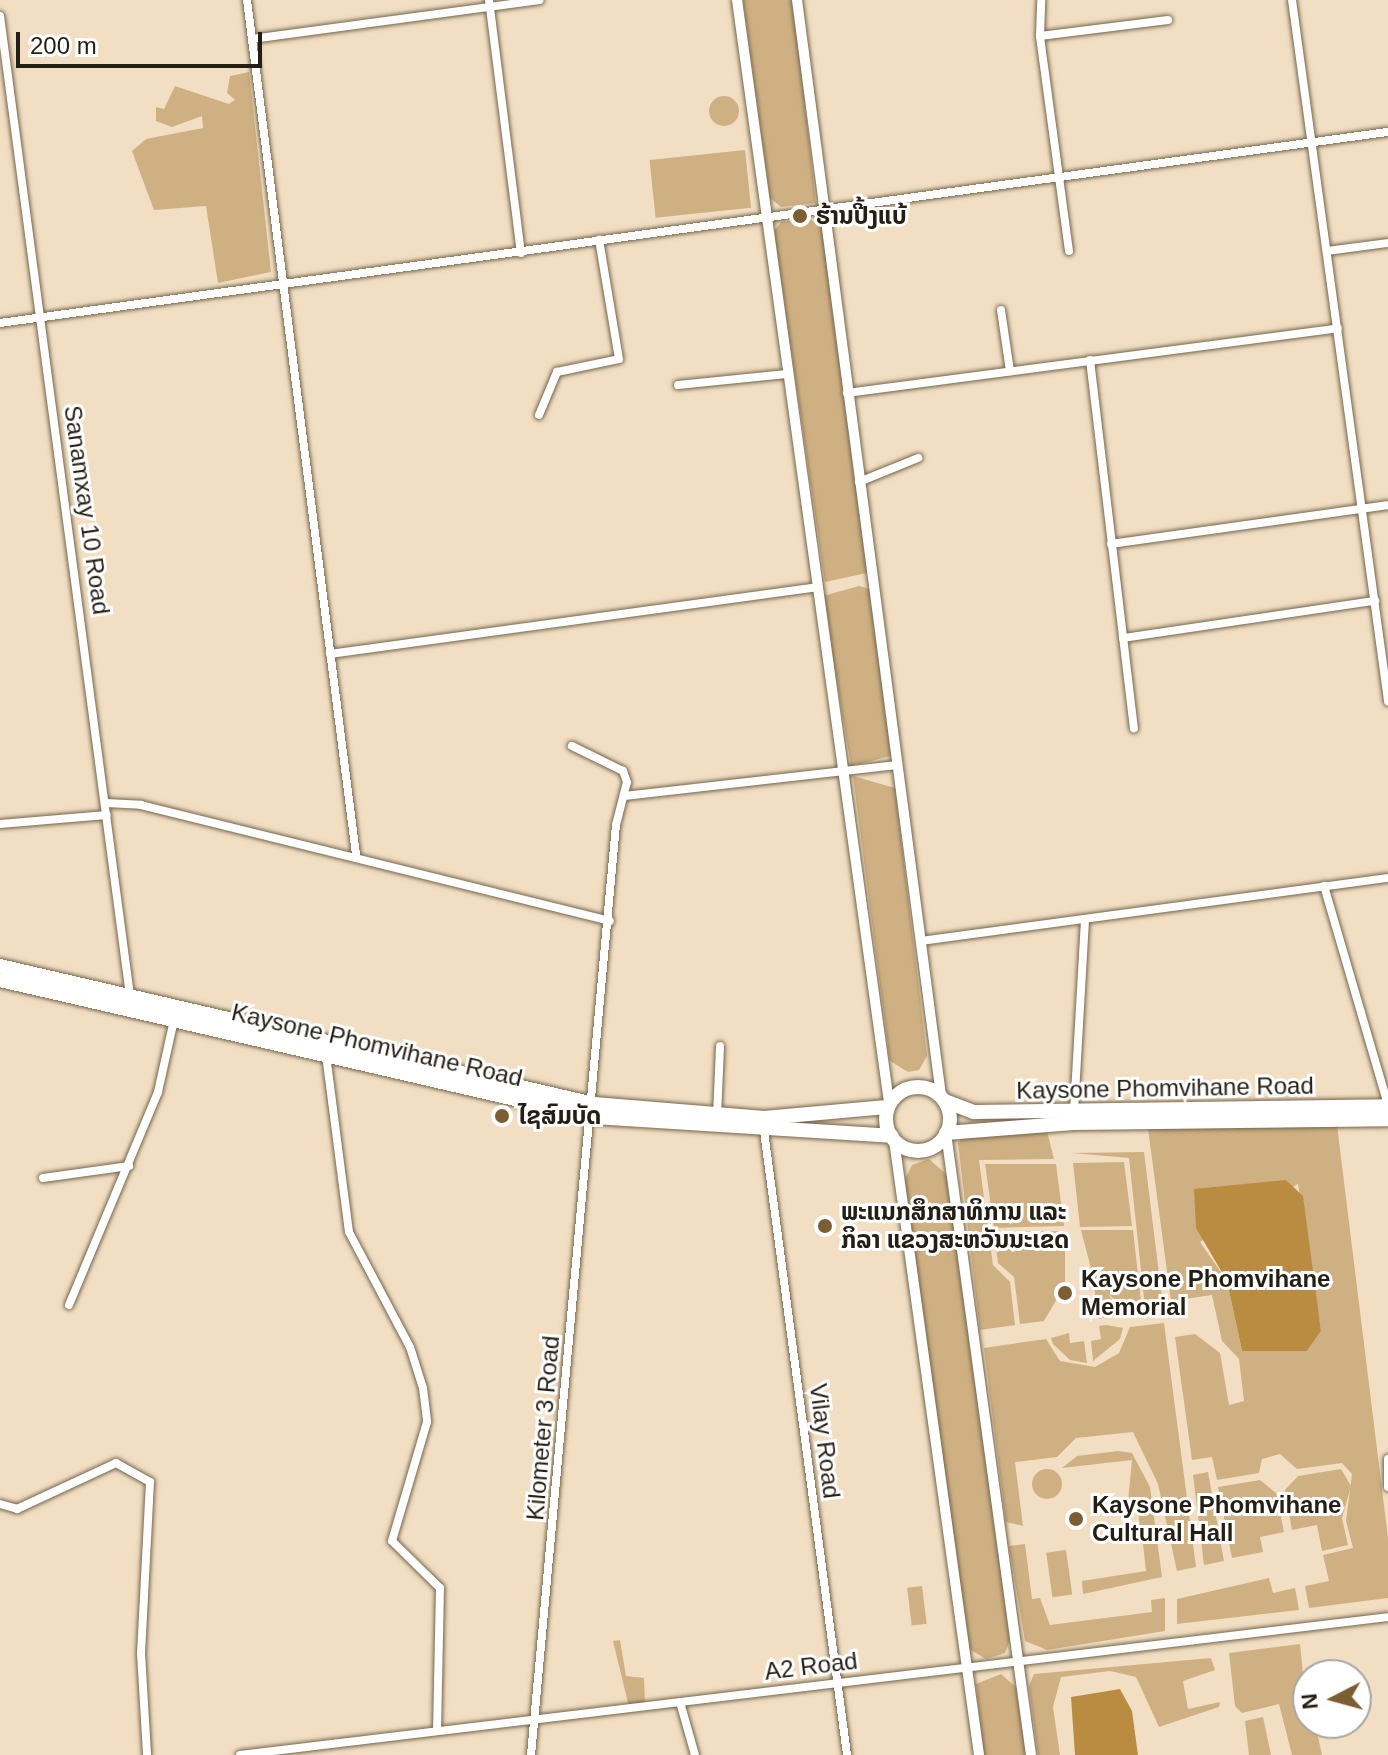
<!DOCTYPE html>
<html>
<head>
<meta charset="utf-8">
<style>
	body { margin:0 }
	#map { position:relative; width:1388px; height:1755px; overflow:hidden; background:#f2dfc3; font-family:Helvetica,"Noto Sans Lao",sans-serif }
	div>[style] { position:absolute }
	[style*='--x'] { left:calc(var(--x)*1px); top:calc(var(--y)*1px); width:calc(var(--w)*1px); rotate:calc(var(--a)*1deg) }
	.green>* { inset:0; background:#cfb083; transform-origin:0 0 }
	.round { border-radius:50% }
	.water>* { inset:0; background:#ba8c41 }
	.roads { filter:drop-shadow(0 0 2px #75654c) drop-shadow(0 0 2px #75654c) }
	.minor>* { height:8px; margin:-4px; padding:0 4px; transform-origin:4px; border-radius:4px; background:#fff }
	.tertiary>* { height:10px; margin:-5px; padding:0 5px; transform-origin:5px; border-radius:5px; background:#fff }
	.trunk>* { height:14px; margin:-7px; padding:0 7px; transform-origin:7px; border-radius:7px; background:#fff }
	.trunk>.ring { margin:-7px; padding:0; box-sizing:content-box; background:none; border:14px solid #fff; border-radius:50% }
	.dots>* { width:22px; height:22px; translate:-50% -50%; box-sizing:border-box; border:4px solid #fff; border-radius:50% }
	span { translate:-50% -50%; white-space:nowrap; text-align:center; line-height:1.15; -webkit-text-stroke:6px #fff; paint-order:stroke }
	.poi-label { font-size:24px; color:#251e14; font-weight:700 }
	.left { translate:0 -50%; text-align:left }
	.street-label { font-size:24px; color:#251e14 }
	.north { position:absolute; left:1292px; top:1659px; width:80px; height:80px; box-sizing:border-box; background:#fff; border:2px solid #a8a5a1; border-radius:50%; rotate:264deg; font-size:22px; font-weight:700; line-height:32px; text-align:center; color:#251e14 }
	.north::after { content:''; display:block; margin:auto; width:28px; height:36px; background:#7b5f32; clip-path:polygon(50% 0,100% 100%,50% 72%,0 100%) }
	.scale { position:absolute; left:16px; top:32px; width:246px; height:36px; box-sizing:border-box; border:4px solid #251e14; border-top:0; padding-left:10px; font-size:24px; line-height:28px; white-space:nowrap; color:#251e14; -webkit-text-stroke:6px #fff; paint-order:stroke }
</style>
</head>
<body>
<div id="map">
	<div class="green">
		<div style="clip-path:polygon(743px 0,793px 0,816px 203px,781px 207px,770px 198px)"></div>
		<div style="clip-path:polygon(249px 72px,271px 272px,218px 283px,206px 206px,154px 210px,132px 151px,146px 139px,203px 128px,202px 116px,172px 127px,156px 121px,156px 107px,164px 109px,175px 86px,229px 104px,235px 100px,227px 93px,230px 76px)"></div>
		<div class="round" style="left:709px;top:96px;width:30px;height:30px"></div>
		<div style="left:745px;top:150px;width:58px;height:96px;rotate:84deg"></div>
		<div style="clip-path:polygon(810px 219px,823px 228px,867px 573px,825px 582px,774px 231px,781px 222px)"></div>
		<div style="clip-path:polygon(859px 586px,870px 589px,891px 756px,851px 766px,823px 596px)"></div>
		<div style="clip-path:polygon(853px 776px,895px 788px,927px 1056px,919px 1070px,908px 1072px,890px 1061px)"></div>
		<div style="clip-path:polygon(evenodd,1337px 1125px,1388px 1538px,1388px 1598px,1309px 1608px,1305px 1586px,1329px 1581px,1323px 1555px,1353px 1548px,1346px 1521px,1352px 1474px,1342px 1463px,1297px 1469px,1280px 1454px,1262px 1459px,1259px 1473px,1217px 1480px,1212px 1457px,1192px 1460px,1175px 1337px,1195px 1334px,1220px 1353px,1229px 1405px,1244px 1401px,1239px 1359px,1222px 1341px,1212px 1295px,1171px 1301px,1148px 1129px,1337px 1125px,1298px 1184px,1321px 1331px,1307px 1351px,1242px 1351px,1227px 1281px,1200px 1242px,1298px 1184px)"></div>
		<div style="clip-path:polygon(1047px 1131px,1054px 1159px,979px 1160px,993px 1265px,1010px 1282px,1015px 1325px,980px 1330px,958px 1143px,963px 1136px)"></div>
		<div style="clip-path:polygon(1144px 1152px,1163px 1306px,1145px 1308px,1129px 1158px,1072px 1153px)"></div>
		<div style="clip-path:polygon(929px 1159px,947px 1175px,1010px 1640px,1005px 1653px,986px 1659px,969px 1649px,905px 1179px,912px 1165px)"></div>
		<div style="clip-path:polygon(1124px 1162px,1132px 1226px,1080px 1227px,1073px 1163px)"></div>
		<div style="clip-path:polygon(985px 1164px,1056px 1164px,1064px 1226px,994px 1228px)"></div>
		<div style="clip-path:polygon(1081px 1230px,1133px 1230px,1142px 1309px,1126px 1311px,1094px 1280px)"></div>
		<div style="clip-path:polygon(1065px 1231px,1065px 1285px,1044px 1321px,1020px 1324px,1014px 1277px,998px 1263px,994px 1232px)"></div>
		<div style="clip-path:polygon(1094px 1286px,1107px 1292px,1121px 1313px,1099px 1319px)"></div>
		<div style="clip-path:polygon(1164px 1323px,1196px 1567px,1177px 1571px,1158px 1484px,1133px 1432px,1076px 1438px,1057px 1457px,1015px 1462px,1023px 1526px,1006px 1522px,984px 1348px,1046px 1339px,1060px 1361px,1095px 1367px,1119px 1353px,1130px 1327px)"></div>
		<div style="clip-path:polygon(1106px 1325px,1123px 1328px,1120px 1339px,1093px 1361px,1091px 1341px,1101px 1339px,1099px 1326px)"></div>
		<div style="clip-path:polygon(1069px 1333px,1070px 1343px,1084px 1341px,1087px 1363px,1070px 1360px,1053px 1344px,1051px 1338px)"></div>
		<div style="clip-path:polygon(1118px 1451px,1132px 1453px,1150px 1487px,1162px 1577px,1083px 1594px,1082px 1581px,1146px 1571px,1143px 1544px,1133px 1541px,1132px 1531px,1140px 1529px,1137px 1500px,1128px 1501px,1132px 1460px,1062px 1468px,1077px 1456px)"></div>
		<div class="round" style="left:1032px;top:1469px;width:30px;height:30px"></div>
		<div style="clip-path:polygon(1341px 1469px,1351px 1486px,1342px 1518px,1348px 1545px,1322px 1551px,1317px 1525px,1292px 1530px,1285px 1490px,1298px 1476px)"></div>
		<div style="clip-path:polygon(1208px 1472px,1224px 1561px,1204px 1565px,1193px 1475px)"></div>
		<div style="clip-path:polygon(1260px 1480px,1276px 1493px,1284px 1532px,1260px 1537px,1263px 1552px,1232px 1558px,1218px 1487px)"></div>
		<div style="clip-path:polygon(1025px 1544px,1032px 1599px,1040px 1598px,1050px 1625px,1152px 1612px,1151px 1600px,1165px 1598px,1165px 1631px,1047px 1650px,1025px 1641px,1009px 1546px)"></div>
		<div style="left:1066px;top:1550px;width:45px;height:20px;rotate:82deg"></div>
		<div style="clip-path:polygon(1269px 1578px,1273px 1593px,1295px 1588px,1299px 1610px,1177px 1624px,1177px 1599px)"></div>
		<div style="left:922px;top:1586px;width:38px;height:15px;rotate:83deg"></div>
		<div style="clip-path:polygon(620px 1640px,626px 1676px,644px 1678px,645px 1705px,629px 1707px,613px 1641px)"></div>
		<div style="clip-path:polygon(1300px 1644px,1308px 1723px,1315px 1723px,1322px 1755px,1292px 1755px,1279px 1704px,1242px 1713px,1235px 1706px,1229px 1653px)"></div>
		<div style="clip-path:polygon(1211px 1658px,1215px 1670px,1183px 1681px,1188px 1709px,1220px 1702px,1219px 1707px,1159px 1727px,1136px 1677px,1110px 1671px,1061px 1677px,1053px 1707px,1060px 1755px,1038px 1755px,1029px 1686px,1034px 1674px)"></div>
		<div style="clip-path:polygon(1001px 1674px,1017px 1688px,1026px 1755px,984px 1755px,976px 1684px)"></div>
		<div style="clip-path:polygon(1263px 1717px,1271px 1755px,1249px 1755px,1245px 1721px)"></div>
	</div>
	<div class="water">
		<div style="clip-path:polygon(1286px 1180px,1303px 1196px,1321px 1331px,1307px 1351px,1242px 1351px,1227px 1281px,1196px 1228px,1194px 1189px)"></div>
		<div style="clip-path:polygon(1120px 1689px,1132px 1711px,1138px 1755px,1075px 1755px,1071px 1697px)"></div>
	</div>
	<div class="roads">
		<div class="minor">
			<div style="--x:247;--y:0;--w:862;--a:82.73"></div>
			<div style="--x:489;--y:0;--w:255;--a:82.8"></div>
			<div style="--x:1292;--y:0;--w:708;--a:82.2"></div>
			<div style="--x:0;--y:16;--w:989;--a:82.44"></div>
			<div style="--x:1040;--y:36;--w:36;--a:-88"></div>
			<div style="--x:252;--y:39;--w:290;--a:-7.7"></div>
			<div style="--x:1069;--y:251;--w:217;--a:-97.7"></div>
			<div style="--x:1040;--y:36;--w:129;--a:-7.1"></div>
			<div style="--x:1327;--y:251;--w:62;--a:-7.5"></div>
			<div style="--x:1001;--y:310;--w:62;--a:81.6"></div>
			<div style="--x:0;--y:323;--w:1401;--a:-7.84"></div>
			<div style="--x:1090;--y:360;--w:371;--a:83.2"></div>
			<div style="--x:678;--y:385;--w:109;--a:-5.8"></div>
			<div style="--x:847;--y:393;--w:495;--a:-7.5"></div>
			<div style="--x:539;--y:415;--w:47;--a:-67.3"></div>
			<div style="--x:557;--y:372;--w:63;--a:-11.8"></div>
			<div style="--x:619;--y:359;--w:121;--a:-99.5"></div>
			<div style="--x:859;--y:482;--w:64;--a:-22.1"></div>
			<div style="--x:1111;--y:544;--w:280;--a:-8"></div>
			<div style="--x:1123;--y:638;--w:255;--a:-8.4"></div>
			<div style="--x:330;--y:654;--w:491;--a:-7.8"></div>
			<div style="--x:624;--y:796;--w:275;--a:-6.5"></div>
			<div style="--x:106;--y:803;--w:35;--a:3"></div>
			<div style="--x:141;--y:805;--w:483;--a:13.9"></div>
			<div style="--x:0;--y:824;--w:107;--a:-4.8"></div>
			<div style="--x:1324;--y:886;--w:228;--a:73.7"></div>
			<div style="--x:921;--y:941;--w:471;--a:-7.7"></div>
			<div style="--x:326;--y:1055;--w:178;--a:82.6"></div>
			<div style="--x:349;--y:1232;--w:130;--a:62.1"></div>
			<div style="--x:410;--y:1347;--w:43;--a:72.4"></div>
			<div style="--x:423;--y:1388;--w:34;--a:83"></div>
			<div style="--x:427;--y:1422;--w:124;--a:106.4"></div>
			<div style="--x:392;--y:1541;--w:67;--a:44.4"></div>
			<div style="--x:440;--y:1588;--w:142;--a:91.2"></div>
			<div style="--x:1074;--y:1111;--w:192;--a:-86.7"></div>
			<div style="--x:717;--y:1116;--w:70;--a:-87.5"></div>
			<div style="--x:764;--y:1131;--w:629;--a:82.42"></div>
			<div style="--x:43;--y:1178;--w:87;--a:-7.9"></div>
			<div style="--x:69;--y:1305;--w:231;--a:-67.3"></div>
			<div style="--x:158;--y:1092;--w:74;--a:-77.5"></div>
			<div style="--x:1388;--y:1459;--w:28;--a:90"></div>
			<div style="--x:0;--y:1504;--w:18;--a:16"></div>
			<div style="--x:17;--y:1509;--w:109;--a:-24.9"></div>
			<div style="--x:116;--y:1463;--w:39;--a:29"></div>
			<div style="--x:150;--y:1482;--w:171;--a:93"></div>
			<div style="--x:141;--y:1653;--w:102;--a:86.6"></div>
			<div style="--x:680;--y:1702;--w:55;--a:74.2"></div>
			<div style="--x:240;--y:1755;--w:1156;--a:-6.85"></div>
			<div style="--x:531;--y:1755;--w:934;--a:-84.78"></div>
			<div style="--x:616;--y:825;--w:44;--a:-75.7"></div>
			<div style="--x:627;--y:782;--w:12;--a:-110"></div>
			<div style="--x:623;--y:771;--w:57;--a:-153.9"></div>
		</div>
		<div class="tertiary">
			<div style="--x:737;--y:0;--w:1113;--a:82.15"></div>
			<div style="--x:797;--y:0;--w:1105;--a:82.51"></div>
			<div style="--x:946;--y:1133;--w:628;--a:82.22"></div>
			<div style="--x:894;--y:1140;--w:621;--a:82.13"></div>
		</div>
		<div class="trunk">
			<div style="--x:0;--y:966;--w:610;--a:13.08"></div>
			<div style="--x:594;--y:1104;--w:171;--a:4.7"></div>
			<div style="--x:764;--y:1118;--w:123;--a:-5.1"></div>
			<div style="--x:0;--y:980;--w:609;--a:13.01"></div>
			<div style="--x:593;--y:1117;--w:299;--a:3.6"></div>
			<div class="ring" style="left:886px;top:1087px;width:50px;height:50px"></div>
			<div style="--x:945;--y:1101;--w:31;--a:21"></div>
			<div style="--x:974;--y:1112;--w:414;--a:-0.8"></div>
			<div style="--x:946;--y:1133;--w:128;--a:-4.5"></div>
			<div style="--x:1074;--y:1123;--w:314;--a:-0.7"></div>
		</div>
	</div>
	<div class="dots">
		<div style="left:800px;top:216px;background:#7b5f32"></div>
		<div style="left:502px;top:1116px;background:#7b5f32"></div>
		<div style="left:825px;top:1226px;background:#7b5f32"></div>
		<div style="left:1065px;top:1293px;background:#7b5f32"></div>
		<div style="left:1076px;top:1519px;background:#7b5f32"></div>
	</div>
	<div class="poi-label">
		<span class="left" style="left:816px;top:216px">ຮ້ານປີ້ງແບ້</span>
		<span class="left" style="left:518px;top:1116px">ໄຊສົມບັດ</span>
		<span class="left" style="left:841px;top:1226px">ພະແນກສຶກສາທິການ ແລະ<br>ກິລາ ແຂວງສະຫວັນນະເຂດ</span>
		<span class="left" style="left:1081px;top:1293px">Kaysone Phomvihane<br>Memorial</span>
		<span class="left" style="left:1092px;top:1519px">Kaysone Phomvihane<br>Cultural Hall</span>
	</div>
	<div class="street-label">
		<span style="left:87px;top:510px;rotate:82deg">Sanamxay 10 Road</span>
		<span style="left:377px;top:1045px;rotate:13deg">Kaysone Phomvihane Road</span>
		<span style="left:1165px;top:1088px;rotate:-1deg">Kaysone Phomvihane Road</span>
		<span style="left:543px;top:1428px;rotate:-85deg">Kilometer 3 Road</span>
		<span style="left:825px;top:1441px;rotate:83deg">Vilay Road</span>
		<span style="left:811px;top:1666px;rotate:-7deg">A2 Road</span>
	</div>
	<div class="north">N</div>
	<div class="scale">200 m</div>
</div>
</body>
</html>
